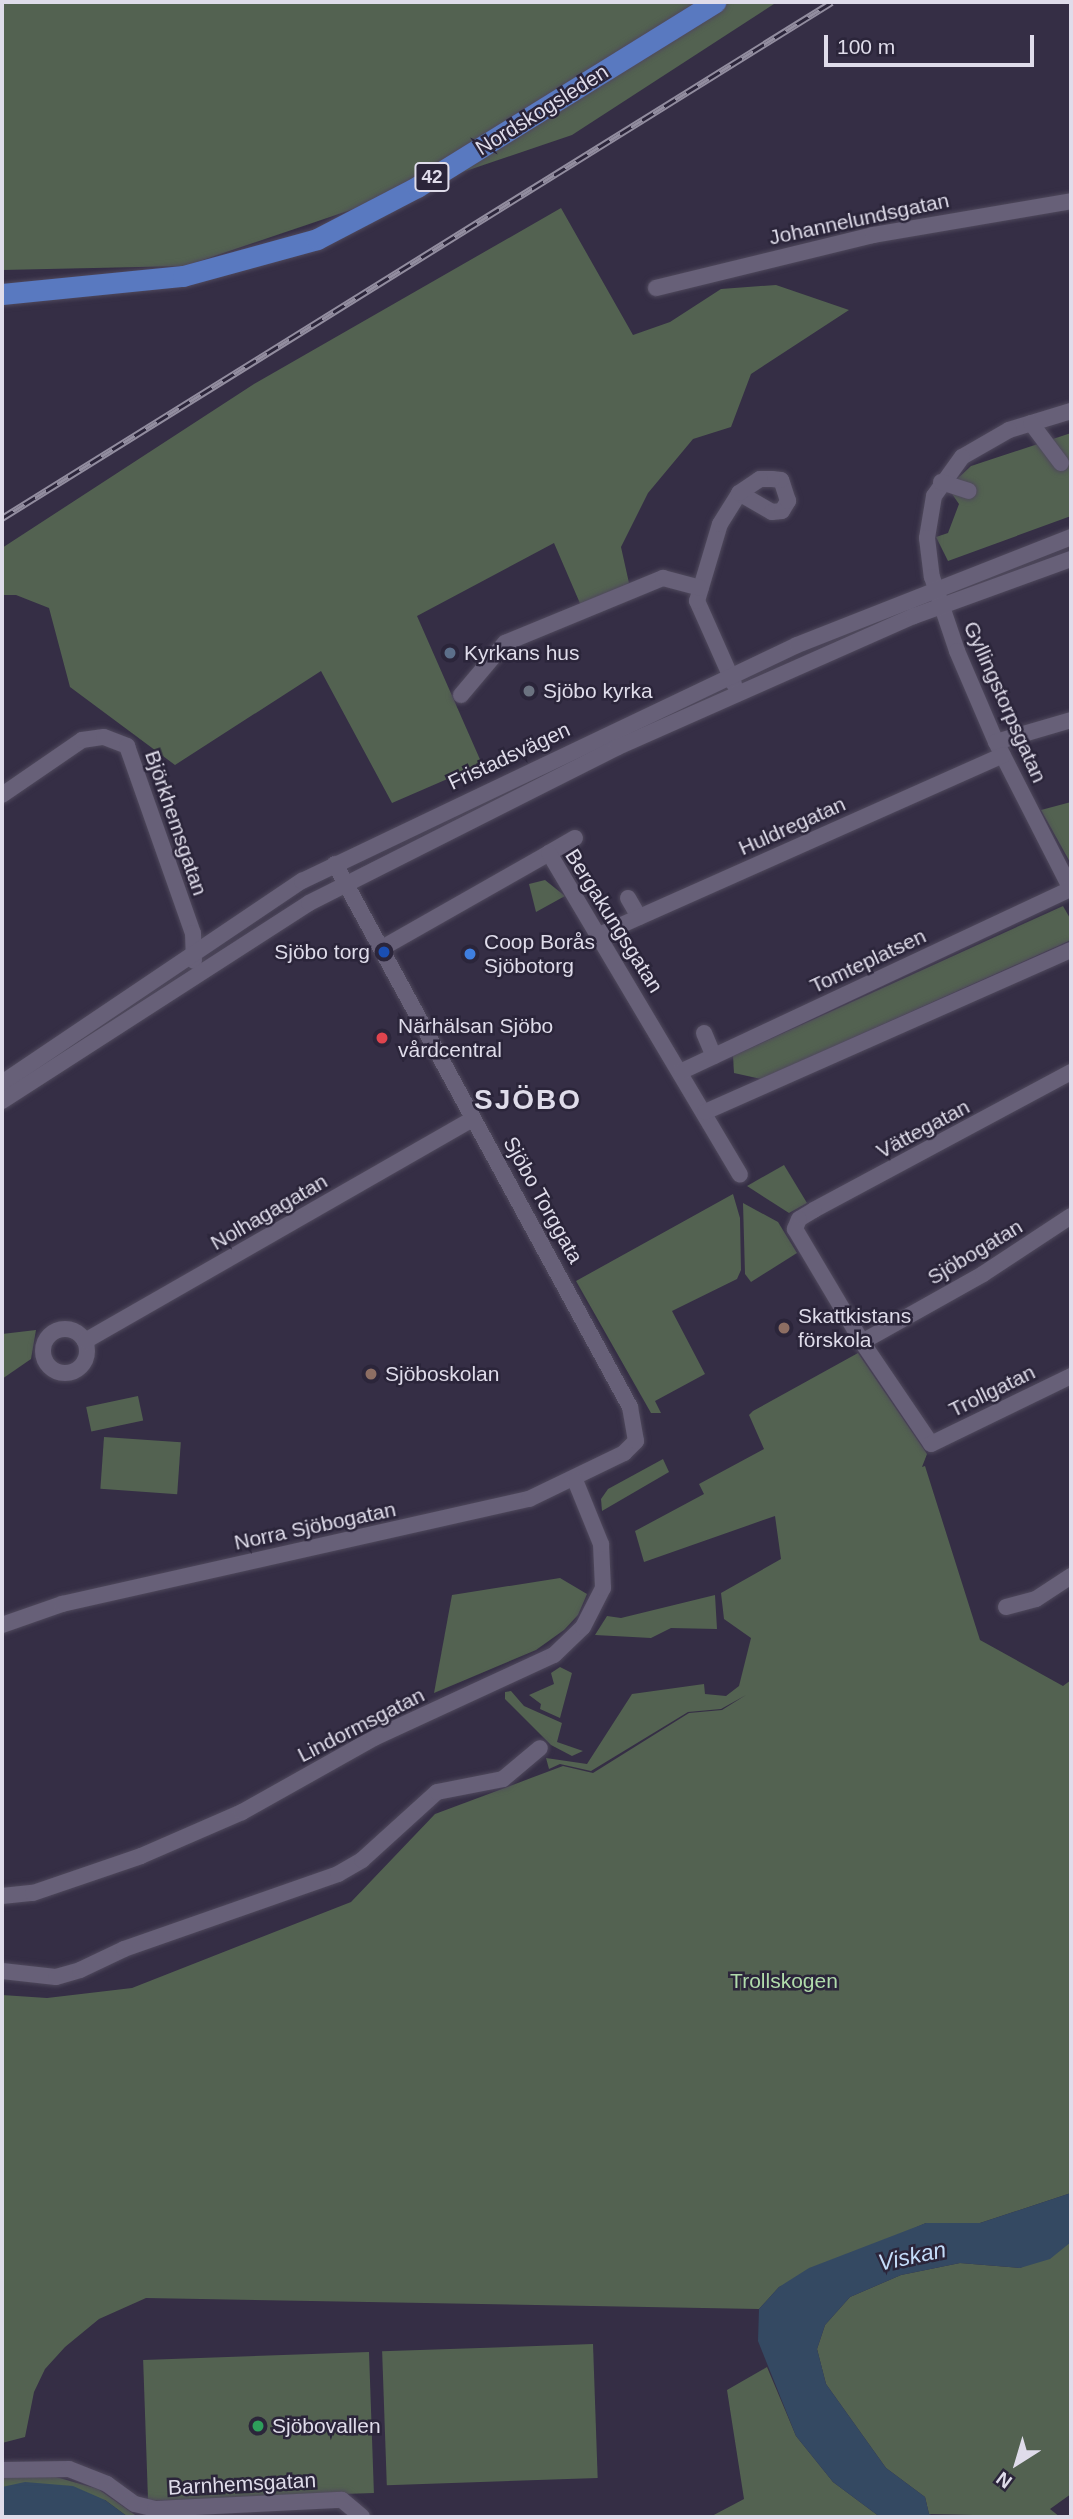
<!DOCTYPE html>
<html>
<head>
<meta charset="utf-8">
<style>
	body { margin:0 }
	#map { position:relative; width:1073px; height:2519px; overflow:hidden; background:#352e45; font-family:Helvetica,sans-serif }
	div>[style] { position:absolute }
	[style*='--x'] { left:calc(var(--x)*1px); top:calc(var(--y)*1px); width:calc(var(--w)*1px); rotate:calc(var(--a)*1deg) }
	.green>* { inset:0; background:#536251; transform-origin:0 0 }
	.water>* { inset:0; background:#344962 }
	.roads { filter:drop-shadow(0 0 2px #4f495c) drop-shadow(0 0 2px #4f495c) }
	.minor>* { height:16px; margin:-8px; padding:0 8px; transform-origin:8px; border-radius:8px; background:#676078 }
	.minor>.ring { margin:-8px; padding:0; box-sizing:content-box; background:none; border:16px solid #676078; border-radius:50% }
	.major>* { height:21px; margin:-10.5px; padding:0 10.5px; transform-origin:10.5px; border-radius:10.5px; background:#5979c0 }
	.rail>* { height:7px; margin-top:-3.5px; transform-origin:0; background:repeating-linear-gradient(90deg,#2b253a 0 13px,#928d9f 0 26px); box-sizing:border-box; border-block:2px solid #928d9f }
	.dots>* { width:19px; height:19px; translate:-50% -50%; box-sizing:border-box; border:4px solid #2b253a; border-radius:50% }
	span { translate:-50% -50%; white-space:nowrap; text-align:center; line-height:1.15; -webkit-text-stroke:5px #2b253a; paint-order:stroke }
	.shield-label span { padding:2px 5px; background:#2b253a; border:2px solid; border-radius:5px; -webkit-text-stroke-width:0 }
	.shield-label { font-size:19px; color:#dfdcea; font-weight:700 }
	.street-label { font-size:21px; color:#dfdcea }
	.poi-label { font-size:21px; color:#dfdcea }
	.left { translate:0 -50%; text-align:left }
	.right { translate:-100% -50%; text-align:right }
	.park-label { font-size:21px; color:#b0dbab }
	.water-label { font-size:23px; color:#c3dbf8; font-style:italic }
	.district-label { font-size:28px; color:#dfdcea; font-weight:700; letter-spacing:2px }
	.frame { position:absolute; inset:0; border:4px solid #dfdcea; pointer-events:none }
	.north { position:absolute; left:982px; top:2428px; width:70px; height:70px; -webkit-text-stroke:5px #2b253a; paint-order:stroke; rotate:217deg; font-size:19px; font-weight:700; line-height:28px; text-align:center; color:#dfdcea }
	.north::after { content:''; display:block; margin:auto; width:24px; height:32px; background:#dfdcea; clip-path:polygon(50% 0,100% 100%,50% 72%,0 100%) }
	.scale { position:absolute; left:824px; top:35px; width:210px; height:32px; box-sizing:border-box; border:4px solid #dfdcea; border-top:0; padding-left:9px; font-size:21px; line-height:24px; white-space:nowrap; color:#dfdcea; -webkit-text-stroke:5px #2b253a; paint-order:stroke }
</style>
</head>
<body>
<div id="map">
	<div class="green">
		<div style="clip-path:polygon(2px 2px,777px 2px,572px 135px,185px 266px,2px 270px)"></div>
		<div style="clip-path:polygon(561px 208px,633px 335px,670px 322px,721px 289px,776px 285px,849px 310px,751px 374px,731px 427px,693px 439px,648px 493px,621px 547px,629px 583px,582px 608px,554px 543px,417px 616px,482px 764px,392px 803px,321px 671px,175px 765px,70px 687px,49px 608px,16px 595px,2px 595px,2px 548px,254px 384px)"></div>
		<div style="clip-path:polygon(1071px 433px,1071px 516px,948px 561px,936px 537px,948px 533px,959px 504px,950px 491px,956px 480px,971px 466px)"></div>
		<div style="clip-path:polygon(1071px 802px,1071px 864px,1041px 810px)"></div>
		<div style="clip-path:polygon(545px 880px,565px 896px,536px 912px,529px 884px)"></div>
		<div style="clip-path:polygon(1063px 906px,1071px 920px,1071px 940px,761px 1079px,734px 1073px,733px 1056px)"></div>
		<div style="clip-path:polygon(784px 1165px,807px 1203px,789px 1213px,747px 1186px)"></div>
		<div style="clip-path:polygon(733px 1194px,740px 1218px,741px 1270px,737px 1279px,672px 1311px,705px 1374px,655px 1401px,661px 1413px,651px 1413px,576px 1281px)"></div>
		<div style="clip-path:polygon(743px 1203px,778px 1222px,797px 1253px,751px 1282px,745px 1274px)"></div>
		<div style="clip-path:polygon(36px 1330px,31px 1359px,2px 1379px,2px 1334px)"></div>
		<div style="clip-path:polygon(858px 1353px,927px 1454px,922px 1467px,925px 1466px,980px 1640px,1063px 1686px,1071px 1680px,1071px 2193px,980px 2223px,926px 2223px,779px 2287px,759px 2309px,146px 2298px,99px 2319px,65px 2347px,45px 2369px,34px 2392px,25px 2437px,2px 2443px,2px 1995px,47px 1998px,132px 1988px,351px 1902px,435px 1814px,563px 1766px,593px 1773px,689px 1713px,722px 1710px,746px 1695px,721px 1709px,688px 1712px,591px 1771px,560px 1764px,549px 1769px,546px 1758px,587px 1764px,632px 1694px,704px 1684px,705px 1694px,726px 1696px,739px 1686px,751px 1638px,724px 1619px,721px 1593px,781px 1559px,775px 1516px,644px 1562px,635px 1531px,704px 1494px,699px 1484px,764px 1449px,749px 1415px,753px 1411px)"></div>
		<div style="left:138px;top:1396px;width:25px;height:53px;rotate:78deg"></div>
		<div style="left:104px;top:1437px;width:77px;height:52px;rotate:4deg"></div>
		<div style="clip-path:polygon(663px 1459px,669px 1472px,602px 1511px,601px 1499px,608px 1489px)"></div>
		<div style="clip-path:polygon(560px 1578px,587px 1594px,578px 1615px,564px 1630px,536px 1650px,434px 1693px,452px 1595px)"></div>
		<div style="clip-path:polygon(715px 1595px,717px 1629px,671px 1628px,651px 1638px,595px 1635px,607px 1616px,621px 1618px)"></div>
		<div style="clip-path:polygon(560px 1667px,572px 1673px,560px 1718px,540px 1709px,541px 1704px,529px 1695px,554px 1684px,551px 1673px)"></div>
		<div style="clip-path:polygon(511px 1691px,524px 1706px,562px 1723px,557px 1742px,583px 1751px,572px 1756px,551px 1745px,505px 1699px,505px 1692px)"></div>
		<div style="clip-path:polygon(1071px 2242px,1071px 2494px,1050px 2509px,1060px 2517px,929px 2514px,925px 2497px,886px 2468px,826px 2384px,817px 2349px,825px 2325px,850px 2297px,901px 2275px,960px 2263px,1020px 2268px)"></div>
		<div style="left:593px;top:2344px;width:134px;height:211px;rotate:88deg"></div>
		<div style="left:369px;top:2352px;width:141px;height:226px;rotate:88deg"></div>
		<div style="clip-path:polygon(767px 2367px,796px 2436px,833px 2482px,880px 2517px,710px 2517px,744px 2499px,727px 2390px)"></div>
		<div style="clip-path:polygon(49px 2475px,98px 2489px,138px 2517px,128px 2517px,105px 2500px,2px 2493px,2px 2476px)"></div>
	</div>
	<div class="water">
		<div style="clip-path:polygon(1071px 2193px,1071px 2242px,1050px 2259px,1020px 2268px,960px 2263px,901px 2275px,850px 2297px,825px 2325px,817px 2349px,826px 2384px,886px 2468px,925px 2497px,929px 2514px,936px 2517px,880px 2517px,833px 2482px,796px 2436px,758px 2341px,759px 2309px,779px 2287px,809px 2268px,926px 2223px,980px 2223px)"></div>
		<div style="clip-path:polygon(25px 2482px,73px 2486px,105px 2500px,128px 2517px,2px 2517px,2px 2487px)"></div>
	</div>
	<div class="roads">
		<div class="minor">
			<div style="--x:656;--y:288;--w:223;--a:-13.7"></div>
			<div style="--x:873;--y:235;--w:201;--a:-9.7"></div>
			<div style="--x:1071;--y:411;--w:65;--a:163"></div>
			<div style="--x:1009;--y:430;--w:54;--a:150.1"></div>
			<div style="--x:962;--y:457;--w:48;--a:125.7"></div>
			<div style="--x:934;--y:496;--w:43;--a:99.5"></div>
			<div style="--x:927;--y:538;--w:39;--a:83"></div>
			<div style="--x:932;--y:577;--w:78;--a:71.3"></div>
			<div style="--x:957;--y:651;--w:99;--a:66.8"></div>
			<div style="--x:996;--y:742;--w:165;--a:63"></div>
			<div style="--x:1031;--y:423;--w:50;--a:53.1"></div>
			<div style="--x:941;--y:482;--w:29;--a:18"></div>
			<div style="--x:734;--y:684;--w:91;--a:-114"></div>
			<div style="--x:697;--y:601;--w:80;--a:-73.4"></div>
			<div style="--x:720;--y:524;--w:36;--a:-58"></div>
			<div style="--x:739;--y:493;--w:38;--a:30"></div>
			<div style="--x:772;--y:512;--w:10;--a:-6"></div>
			<div style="--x:782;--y:511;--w:12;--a:-59"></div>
			<div style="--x:788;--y:501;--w:22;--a:-108"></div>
			<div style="--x:781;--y:480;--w:9;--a:-174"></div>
			<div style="--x:772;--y:479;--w:12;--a:180"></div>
			<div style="--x:760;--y:479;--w:25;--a:146"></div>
			<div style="--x:461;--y:695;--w:68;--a:-49.8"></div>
			<div style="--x:505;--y:643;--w:171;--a:-22.4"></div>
			<div style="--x:663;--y:578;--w:39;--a:15"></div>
			<div style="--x:996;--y:742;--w:78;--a:-16.3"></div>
			<div style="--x:2;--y:795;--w:97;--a:-34.5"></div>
			<div style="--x:82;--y:740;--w:22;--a:-8"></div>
			<div style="--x:104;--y:737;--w:25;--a:21"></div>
			<div style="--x:127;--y:746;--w:198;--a:70.6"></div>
			<div style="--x:193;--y:933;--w:28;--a:88"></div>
			<div style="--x:549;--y:853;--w:30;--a:-30"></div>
			<div style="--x:628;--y:898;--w:22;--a:60"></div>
			<div style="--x:599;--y:935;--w:442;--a:-24"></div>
			<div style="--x:382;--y:948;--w:192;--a:-29.6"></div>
			<div style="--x:549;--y:853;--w:374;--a:59.3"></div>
			<div style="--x:704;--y:1033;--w:25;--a:67"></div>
			<div style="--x:682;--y:1071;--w:429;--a:-25.1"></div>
			<div style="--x:1071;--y:1072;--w:292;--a:151.8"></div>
			<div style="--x:814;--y:1210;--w:17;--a:149"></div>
			<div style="--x:799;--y:1219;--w:11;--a:112"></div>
			<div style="--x:795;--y:1229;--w:131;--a:59.3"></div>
			<div style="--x:862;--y:1342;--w:123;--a:55.9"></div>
			<div style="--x:931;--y:1444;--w:156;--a:-25.9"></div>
			<div style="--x:2;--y:1083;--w:362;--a:-34"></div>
			<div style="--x:302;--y:881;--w:548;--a:-25.49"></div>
			<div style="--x:797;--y:645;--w:295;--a:-21.5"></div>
			<div style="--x:2;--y:1101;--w:365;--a:-32.8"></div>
			<div style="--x:309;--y:903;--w:346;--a:-26.8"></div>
			<div style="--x:618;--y:747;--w:324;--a:-23.9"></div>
			<div style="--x:914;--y:616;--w:167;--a:-20"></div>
			<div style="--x:705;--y:1112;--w:400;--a:-23.9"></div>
			<div class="ring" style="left:43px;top:1329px;width:28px;height:28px"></div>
			<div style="--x:85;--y:1341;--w:447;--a:-29.8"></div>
			<div style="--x:862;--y:1342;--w:139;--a:-29.3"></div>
			<div style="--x:983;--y:1274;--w:105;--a:-33.4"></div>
			<div style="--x:1006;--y:1607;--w:31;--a:-15"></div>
			<div style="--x:1036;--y:1599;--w:42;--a:-33.3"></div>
			<div style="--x:2;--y:1625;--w:64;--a:-19.3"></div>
			<div style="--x:62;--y:1604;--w:479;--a:-12.7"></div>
			<div style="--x:529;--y:1499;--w:106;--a:-25.8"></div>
			<div style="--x:624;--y:1453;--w:17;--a:-45"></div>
			<div style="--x:636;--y:1441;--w:35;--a:-100"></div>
			<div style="--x:630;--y:1407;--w:618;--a:-118.51"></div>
			<div style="--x:2;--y:1896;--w:31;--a:-6"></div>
			<div style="--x:33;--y:1893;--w:114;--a:-18.9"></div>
			<div style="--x:141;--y:1856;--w:110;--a:-23.5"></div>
			<div style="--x:242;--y:1812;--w:151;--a:-29.3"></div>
			<div style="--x:374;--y:1738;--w:198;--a:-24.8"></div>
			<div style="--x:554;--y:1655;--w:40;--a:-44"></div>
			<div style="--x:583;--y:1627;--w:44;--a:-62.9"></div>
			<div style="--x:603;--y:1588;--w:44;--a:-92.6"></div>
			<div style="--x:601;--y:1544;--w:69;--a:-112.1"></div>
			<div style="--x:2;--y:1971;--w:54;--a:6.3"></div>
			<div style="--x:56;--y:1977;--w:25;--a:-16"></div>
			<div style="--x:80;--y:1970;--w:49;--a:-25.5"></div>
			<div style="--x:124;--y:1949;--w:227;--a:-19.3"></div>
			<div style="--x:338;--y:1874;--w:28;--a:-30"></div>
			<div style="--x:362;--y:1860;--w:101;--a:-42.2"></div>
			<div style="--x:437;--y:1792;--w:67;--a:-11.1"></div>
			<div style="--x:503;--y:1779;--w:48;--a:-40"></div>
			<div style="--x:2;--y:2470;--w:67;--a:-0.9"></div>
			<div style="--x:69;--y:2469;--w:41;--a:21.5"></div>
			<div style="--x:107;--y:2484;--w:34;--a:36"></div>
			<div style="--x:135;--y:2504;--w:21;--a:14"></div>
			<div style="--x:155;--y:2509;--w:187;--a:-2.8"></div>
			<div style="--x:342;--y:2500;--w:26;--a:40"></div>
		</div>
		<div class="major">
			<div style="--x:2;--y:294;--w:182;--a:-5.7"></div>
			<div style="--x:183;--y:276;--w:139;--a:-15.4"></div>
			<div style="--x:317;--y:239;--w:113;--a:-27.5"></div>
			<div style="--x:417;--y:187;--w:351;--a:-31.8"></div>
		</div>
	</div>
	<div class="rail">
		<div style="--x:2;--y:518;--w:977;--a:-31.87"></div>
	</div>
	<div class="dots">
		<div style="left:450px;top:653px;background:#5c6f8a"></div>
		<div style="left:529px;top:691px;background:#6b7280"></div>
		<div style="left:384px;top:952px;background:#1a4fb4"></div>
		<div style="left:470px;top:954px;background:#3f7fe0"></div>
		<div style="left:382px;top:1038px;background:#e0444e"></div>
		<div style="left:784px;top:1328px;background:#8d6e63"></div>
		<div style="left:371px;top:1374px;background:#8d6e63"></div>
		<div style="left:258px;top:2426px;background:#2e9e5b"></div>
	</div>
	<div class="shield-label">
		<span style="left:432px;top:177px">42</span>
	</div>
	<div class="street-label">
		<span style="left:542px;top:110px;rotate:-32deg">Nordskogsleden</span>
		<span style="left:859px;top:219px;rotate:-12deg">Johannelundsgatan</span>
		<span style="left:1005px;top:702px;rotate:66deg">Gyllingstorpsgatan</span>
		<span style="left:509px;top:756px;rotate:-25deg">Fristadsvägen</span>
		<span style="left:176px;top:823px;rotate:71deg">Björkhemsgatan</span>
		<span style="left:792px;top:826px;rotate:-24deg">Huldregatan</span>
		<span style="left:614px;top:921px;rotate:58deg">Bergakungsgatan</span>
		<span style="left:868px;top:961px;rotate:-25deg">Tomteplatsen</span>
		<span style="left:923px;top:1129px;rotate:-28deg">Vättegatan</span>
		<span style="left:543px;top:1200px;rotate:61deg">Sjöbo Torggata</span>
		<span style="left:269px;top:1212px;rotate:-30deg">Nolhagagatan</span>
		<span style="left:975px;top:1252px;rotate:-31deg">Sjöbogatan</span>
		<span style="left:992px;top:1391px;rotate:-26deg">Trollgatan</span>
		<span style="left:315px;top:1526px;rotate:-12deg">Norra Sjöbogatan</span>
		<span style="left:361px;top:1725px;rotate:-27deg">Lindormsgatan</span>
		<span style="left:242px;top:2484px;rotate:-3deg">Barnhemsgatan</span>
	</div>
	<div class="poi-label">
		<span class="left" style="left:464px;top:653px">Kyrkans hus</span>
		<span class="left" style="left:543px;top:691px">Sjöbo kyrka</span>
		<span class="left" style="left:484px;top:954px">Coop Borås<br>Sjöbotorg</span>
		<span class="right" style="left:370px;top:952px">Sjöbo torg</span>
		<span class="left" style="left:398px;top:1038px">Närhälsan Sjöbo<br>vårdcentral</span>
		<span class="left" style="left:798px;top:1328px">Skattkistans<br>förskola</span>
		<span class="left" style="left:385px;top:1374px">Sjöboskolan</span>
		<span class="left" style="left:272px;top:2426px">Sjöbovallen</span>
	</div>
	<div class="park-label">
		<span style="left:784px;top:1981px">Trollskogen</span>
	</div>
	<div class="water-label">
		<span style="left:912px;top:2256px;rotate:-12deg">Viskan</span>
	</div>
	<div class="district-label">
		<span style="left:528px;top:1100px">SJÖBO</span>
	</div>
	<div class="frame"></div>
	<div class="north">N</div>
	<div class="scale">100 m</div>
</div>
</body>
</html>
